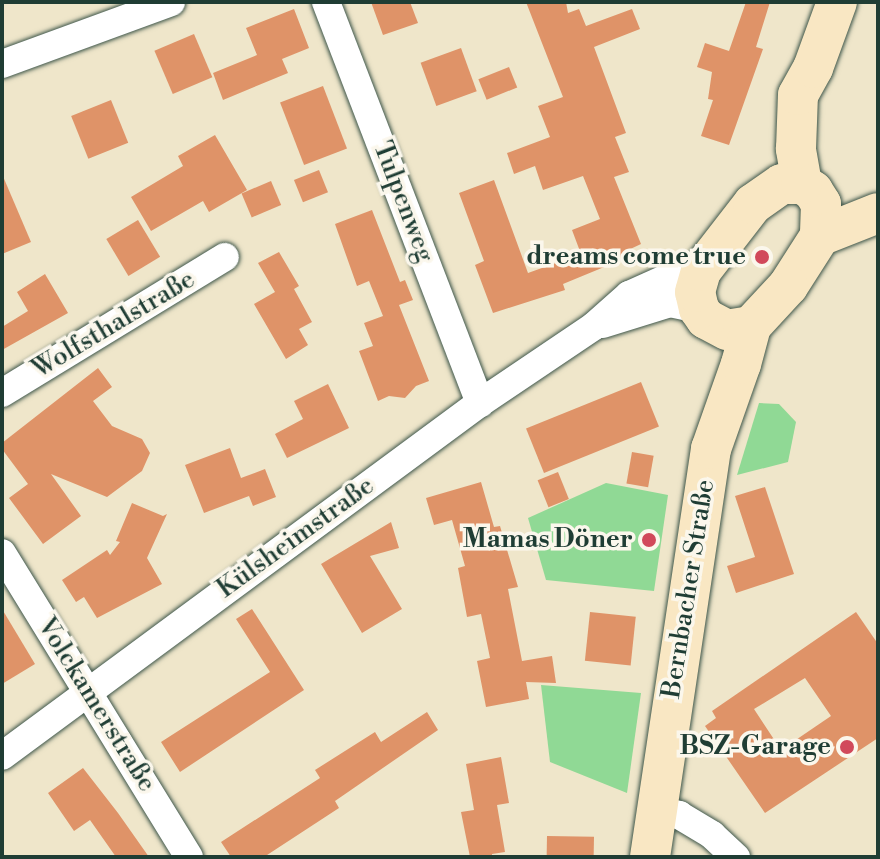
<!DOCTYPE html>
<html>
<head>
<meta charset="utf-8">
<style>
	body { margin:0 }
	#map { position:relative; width:880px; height:859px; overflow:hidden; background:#efe6ca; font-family:"Libre Bodoni",serif }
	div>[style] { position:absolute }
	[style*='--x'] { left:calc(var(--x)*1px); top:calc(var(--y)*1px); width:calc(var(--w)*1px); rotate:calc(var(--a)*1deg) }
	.green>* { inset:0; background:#90d995 }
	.building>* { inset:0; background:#df9368; transform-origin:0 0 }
	.roads { filter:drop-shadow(0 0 2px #3e564a) drop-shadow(0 0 2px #3e564a) }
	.street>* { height:28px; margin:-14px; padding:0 14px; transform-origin:14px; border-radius:14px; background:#fff }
	.secondary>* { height:40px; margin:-20px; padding:0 20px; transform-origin:20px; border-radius:20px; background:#f9e7c3 }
	.dots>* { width:22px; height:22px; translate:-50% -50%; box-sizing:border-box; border:4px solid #fbf7ec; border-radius:50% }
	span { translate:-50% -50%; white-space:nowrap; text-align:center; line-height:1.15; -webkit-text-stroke:7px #fbf7ec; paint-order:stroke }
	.street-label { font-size:26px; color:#1f3d34 }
	.poi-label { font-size:26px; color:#1f3d34; font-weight:700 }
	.right { translate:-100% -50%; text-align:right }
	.frame { position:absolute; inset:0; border:4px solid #1f3d34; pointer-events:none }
</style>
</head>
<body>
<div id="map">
	<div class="green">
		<div style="clip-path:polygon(759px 403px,779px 404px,796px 422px,788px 462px,737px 475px)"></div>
		<div style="clip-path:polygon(606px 483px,668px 495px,654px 591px,546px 580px,528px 518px)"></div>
		<div style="clip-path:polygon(541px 685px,641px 693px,627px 793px,550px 762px)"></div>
	</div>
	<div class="building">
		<div style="clip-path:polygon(371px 2px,410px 2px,418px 23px,383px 35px)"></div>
		<div style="clip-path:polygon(526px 2px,566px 2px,568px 13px,579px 9px,586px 26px,632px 9px,640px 29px,594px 47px,626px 133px,615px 137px,629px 172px,614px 177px,641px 244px,624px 252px,626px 258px,563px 284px,565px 290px,493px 313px,475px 265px,484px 261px,459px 193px,494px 180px,528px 273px,581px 254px,572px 230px,600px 219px,583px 176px,543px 190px,535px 166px,514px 174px,507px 153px,550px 137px,538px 106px,563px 97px)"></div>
		<div style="clip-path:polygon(746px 2px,770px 2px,756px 47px,763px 49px,729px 145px,701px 136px,713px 100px,708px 99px,712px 72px,697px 67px,705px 43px,729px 51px)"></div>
		<div style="clip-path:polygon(294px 9px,309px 48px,282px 59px,288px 73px,223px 100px,213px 73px,257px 55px,246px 28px)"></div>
		<div style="left:194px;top:34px;width:47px;height:43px;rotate:67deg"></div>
		<div style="left:461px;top:48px;width:46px;height:43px;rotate:70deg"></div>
		<div style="left:509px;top:67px;width:22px;height:33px;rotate:68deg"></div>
		<div style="left:323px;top:86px;width:67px;height:46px;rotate:69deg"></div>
		<div style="left:111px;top:100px;width:46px;height:43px;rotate:68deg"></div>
		<div style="clip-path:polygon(215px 135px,247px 190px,209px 212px,203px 201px,151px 231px,131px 197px,183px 166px,178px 156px)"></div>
		<div style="left:319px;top:170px;width:24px;height:27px;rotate:68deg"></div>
		<div style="clip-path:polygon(2px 174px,31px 242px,2px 254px)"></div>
		<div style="left:271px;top:181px;width:26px;height:32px;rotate:67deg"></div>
		<div style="clip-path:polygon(372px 210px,400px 282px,405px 280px,413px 300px,399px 305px,429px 381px,416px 386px,405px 398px,389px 396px,378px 401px,359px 351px,373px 346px,364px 323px,383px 316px,369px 281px,357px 286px,335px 224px)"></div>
		<div style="left:138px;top:220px;width:43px;height:37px;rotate:59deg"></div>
		<div style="clip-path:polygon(279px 252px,299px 286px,294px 289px,312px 322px,299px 329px,308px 345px,286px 359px,254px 304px,275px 292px,258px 263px)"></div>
		<div style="clip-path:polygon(45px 274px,68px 313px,2px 350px,2px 327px,28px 311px,17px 292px)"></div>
		<div style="clip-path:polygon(98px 368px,112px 387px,93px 401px,112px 426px,142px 439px,150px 453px,142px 471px,107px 497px,51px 474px,81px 516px,43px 544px,9px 498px,28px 484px,2px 449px,2px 443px)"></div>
		<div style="left:641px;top:382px;width:48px;height:124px;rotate:68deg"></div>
		<div style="clip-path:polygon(328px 384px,349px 428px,287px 458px,275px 434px,303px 419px,294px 401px)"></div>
		<div style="clip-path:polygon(230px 448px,241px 478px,265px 469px,276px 497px,253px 506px,249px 496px,204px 513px,185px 465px)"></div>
		<div style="left:632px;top:452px;width:22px;height:32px;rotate:10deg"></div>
		<div style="left:558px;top:472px;width:29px;height:22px;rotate:68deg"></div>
		<div style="clip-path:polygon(481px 482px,494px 527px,500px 526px,518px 587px,508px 589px,522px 661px,552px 656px,556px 683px,526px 682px,529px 699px,486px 707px,477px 661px,490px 658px,481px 614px,467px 617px,458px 568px,465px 566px,452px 520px,434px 525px,426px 498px)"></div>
		<div style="clip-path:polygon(765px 487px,794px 574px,736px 593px,727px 566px,755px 557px,735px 496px)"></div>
		<div style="clip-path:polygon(132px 503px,163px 516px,167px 514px,147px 558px,162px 584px,97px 618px,84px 597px,76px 602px,62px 580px,107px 550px,110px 555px,120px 542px,116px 541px)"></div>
		<div style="clip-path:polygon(391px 522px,399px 548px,370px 556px,402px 609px,362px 633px,321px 564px)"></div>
		<div style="clip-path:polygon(2px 609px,35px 664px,2px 684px)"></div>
		<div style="clip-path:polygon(252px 609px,304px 690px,180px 772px,161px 742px,270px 672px,236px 619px)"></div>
		<div style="left:590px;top:612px;width:46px;height:49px;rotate:6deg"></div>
		<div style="clip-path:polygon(evenodd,856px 612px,878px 644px,878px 738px,765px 813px,705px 726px,716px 718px,712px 711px,856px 612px,805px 678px,831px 716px,781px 750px,754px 709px,805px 678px)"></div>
		<div style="clip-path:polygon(427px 712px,438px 730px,335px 801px,339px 808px,264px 857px,231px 857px,221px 842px,320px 778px,315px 770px,375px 732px,381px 742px)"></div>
		<div style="clip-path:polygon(501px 757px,509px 803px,497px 805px,505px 852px,492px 854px,492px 857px,470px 857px,461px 812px,474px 810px,466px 764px)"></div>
		<div style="clip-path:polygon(83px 768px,118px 813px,149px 857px,116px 857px,90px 820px,74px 831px,48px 793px)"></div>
		<div style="left:547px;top:836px;width:47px;height:21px;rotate:1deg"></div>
	</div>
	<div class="roads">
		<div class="street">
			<div style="--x:326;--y:2;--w:430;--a:69"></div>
			<div style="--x:2;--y:64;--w:180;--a:-20.1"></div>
			<div style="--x:603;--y:324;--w:70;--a:-17.4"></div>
			<div style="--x:670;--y:303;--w:30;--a:12"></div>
			<div style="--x:2;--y:393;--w:261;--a:-31.4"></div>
			<div style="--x:2;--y:553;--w:357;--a:58.4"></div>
			<div style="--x:2;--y:756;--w:594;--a:-36.45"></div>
			<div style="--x:480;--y:403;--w:138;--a:-34"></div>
			<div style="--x:594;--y:326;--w:47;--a:-41.5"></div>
			<div style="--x:629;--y:295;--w:39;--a:-24"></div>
			<div style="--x:665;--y:279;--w:37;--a:-13"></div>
			<div style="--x:656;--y:810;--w:24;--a:12"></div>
			<div style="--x:679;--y:815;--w:39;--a:31"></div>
			<div style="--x:712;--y:835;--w:33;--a:43"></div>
		</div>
		<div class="secondary">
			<div style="--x:782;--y:184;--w:20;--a:0"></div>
			<div style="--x:802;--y:184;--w:13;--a:32"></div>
			<div style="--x:813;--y:191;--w:15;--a:58"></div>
			<div style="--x:821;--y:204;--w:32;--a:92"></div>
			<div style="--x:820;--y:236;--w:59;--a:122.6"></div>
			<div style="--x:788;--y:286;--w:54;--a:132.8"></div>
			<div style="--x:751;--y:326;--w:24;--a:171"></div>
			<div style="--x:727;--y:330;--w:24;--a:-152"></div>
			<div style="--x:706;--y:319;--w:12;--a:-125"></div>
			<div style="--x:699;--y:309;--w:17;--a:-103"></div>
			<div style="--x:695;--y:292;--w:22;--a:-74"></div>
			<div style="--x:701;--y:271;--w:85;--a:-52.2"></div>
			<div style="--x:753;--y:204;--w:35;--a:-35"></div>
			<div style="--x:802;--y:184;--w:36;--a:-100"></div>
			<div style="--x:796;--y:149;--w:54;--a:-87.9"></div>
			<div style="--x:798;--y:95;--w:31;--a:-61"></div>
			<div style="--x:813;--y:68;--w:70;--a:-70"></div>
			<div style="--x:820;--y:236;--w:62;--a:-21.6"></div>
			<div style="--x:650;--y:857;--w:413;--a:-81.5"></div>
			<div style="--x:711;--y:449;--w:90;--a:-70.6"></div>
			<div style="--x:741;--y:364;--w:39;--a:-75"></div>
		</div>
	</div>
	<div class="dots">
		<div style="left:762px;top:257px;background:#d1495b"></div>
		<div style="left:649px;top:540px;background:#d1495b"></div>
		<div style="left:847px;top:747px;background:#d1495b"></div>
	</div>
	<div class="street-label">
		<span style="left:403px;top:202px;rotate:69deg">Tulpenweg</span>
		<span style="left:114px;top:325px;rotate:-31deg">Wolfsthalstraße</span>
		<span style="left:296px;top:538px;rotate:-36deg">Külsheimstraße</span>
		<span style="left:689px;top:589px;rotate:-81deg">Bernbacher Straße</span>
		<span style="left:96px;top:705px;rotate:58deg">Volckamerstraße</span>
	</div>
	<div class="poi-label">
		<span class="right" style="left:746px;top:257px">dreams come true</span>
		<span class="right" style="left:633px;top:540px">Mamas Döner</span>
		<span class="right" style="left:831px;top:747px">BSZ-Garage</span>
	</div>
	<div class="frame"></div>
</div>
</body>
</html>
